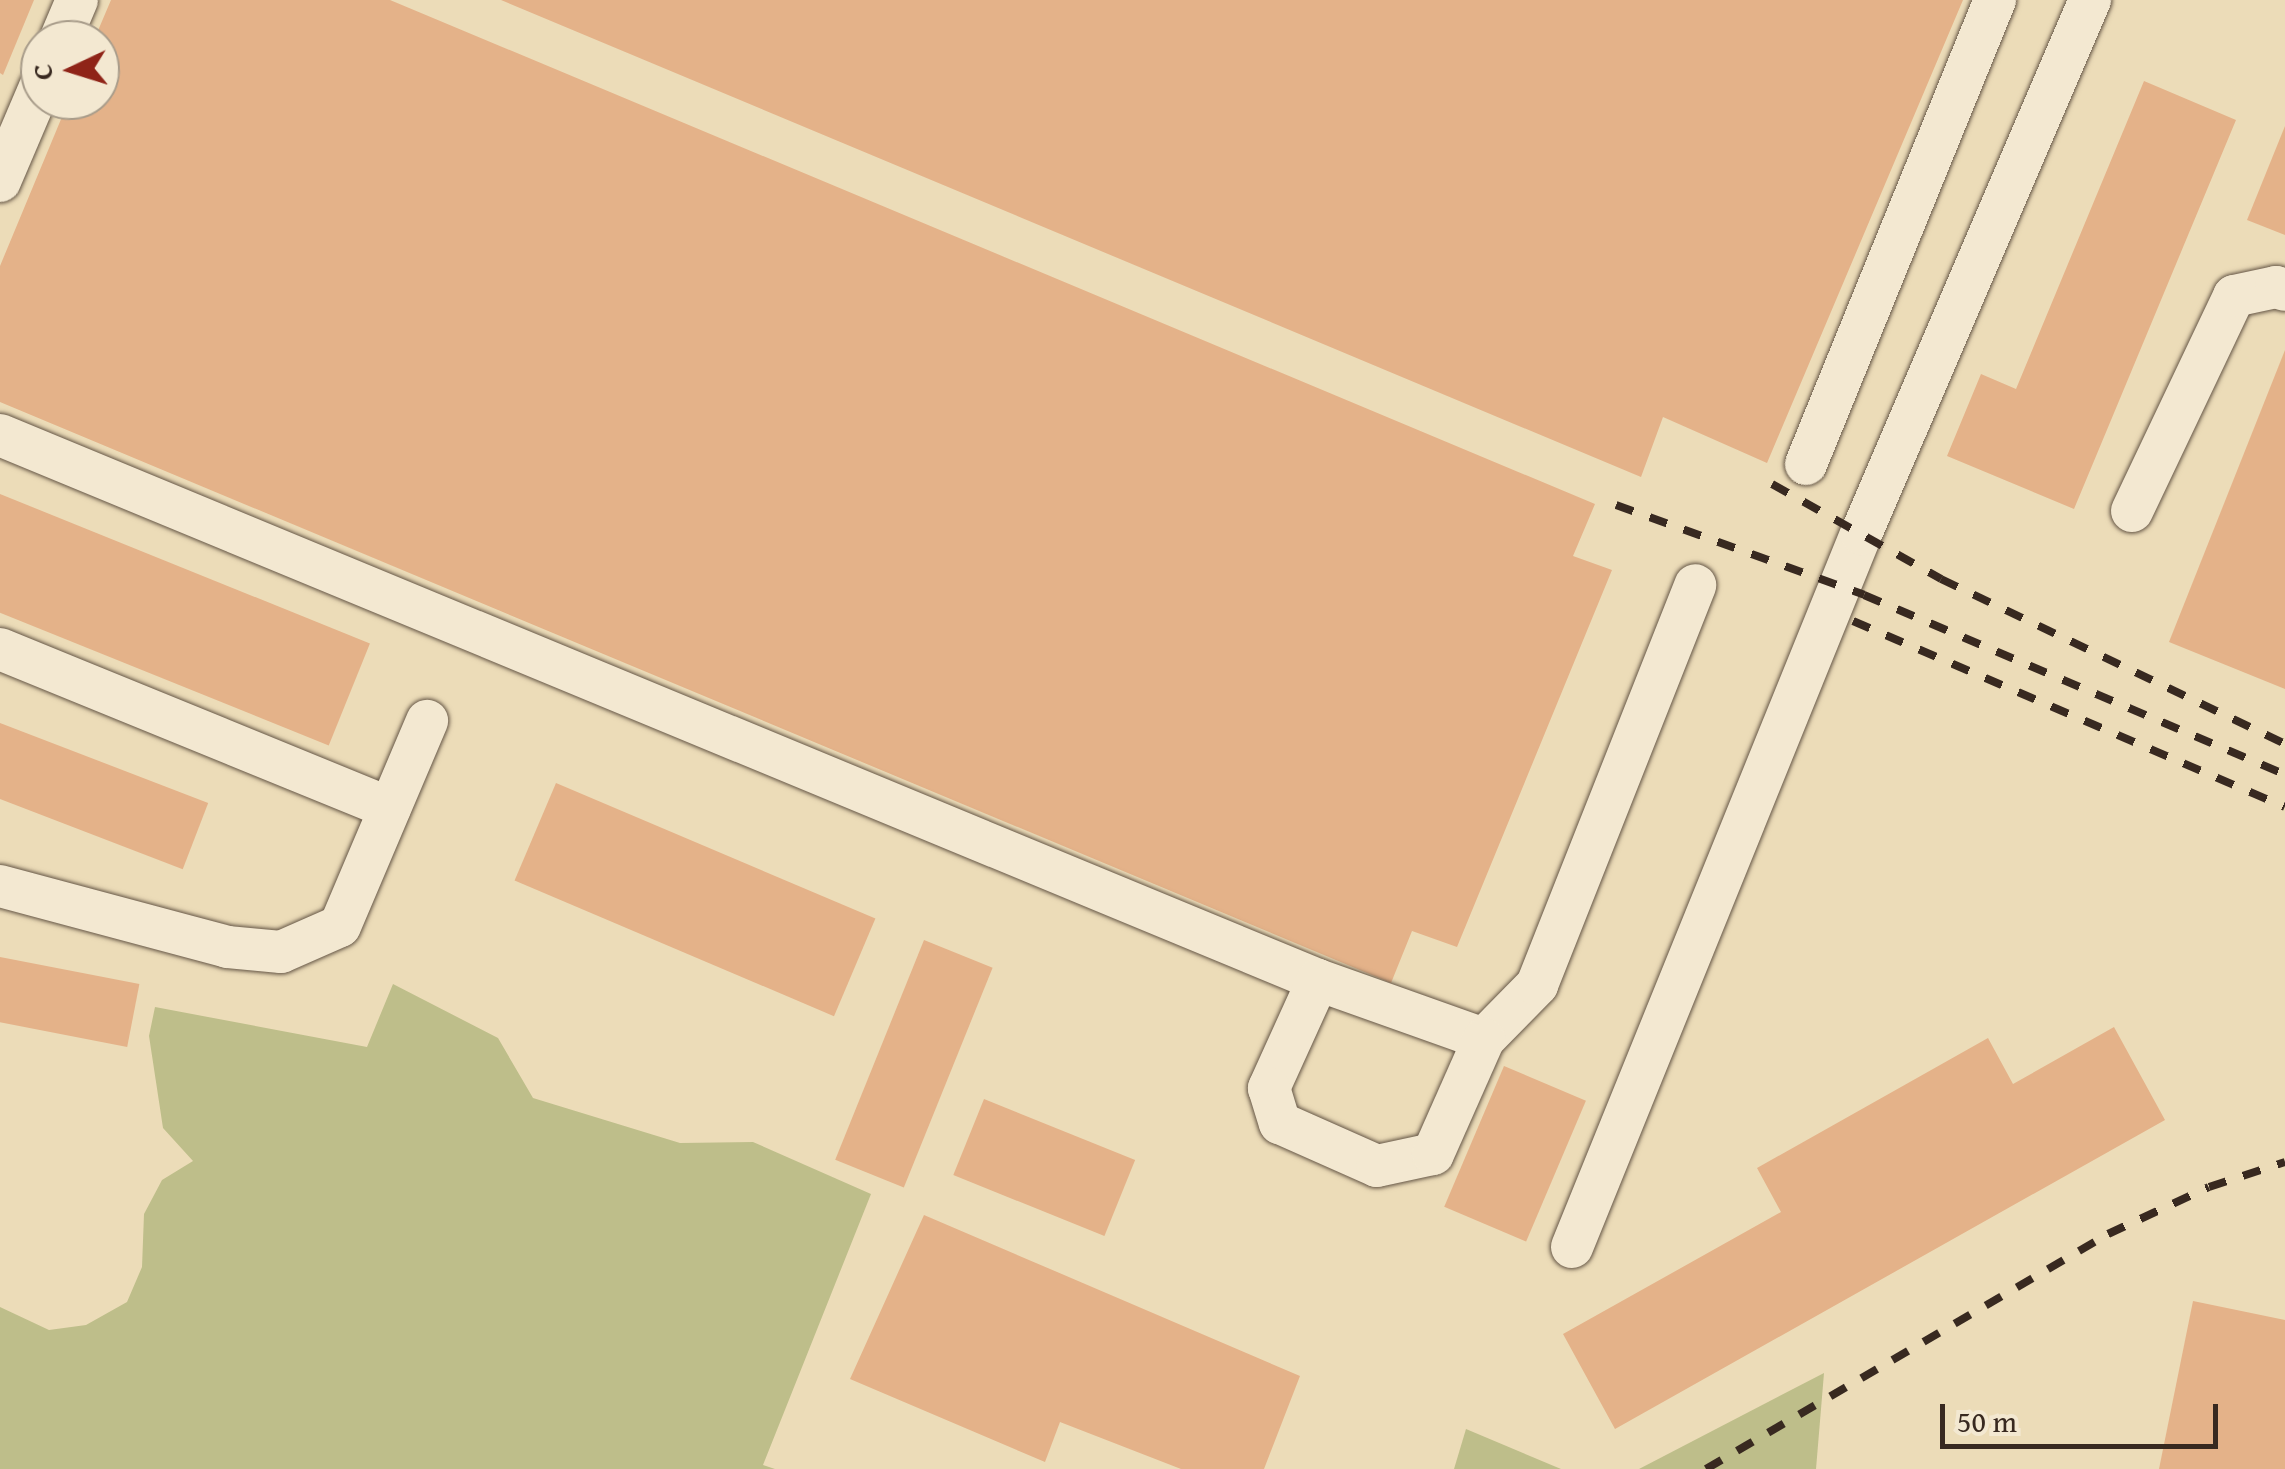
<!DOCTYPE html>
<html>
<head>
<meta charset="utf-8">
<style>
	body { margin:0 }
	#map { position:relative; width:2285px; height:1469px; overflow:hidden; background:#ecdcb8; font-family:"Gentium Book Plus",serif }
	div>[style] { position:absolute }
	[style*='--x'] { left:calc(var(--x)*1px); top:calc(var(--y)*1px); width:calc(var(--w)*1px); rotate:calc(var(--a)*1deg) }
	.green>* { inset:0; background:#bebe8a }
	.building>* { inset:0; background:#e4b289; transform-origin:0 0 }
	.roads { filter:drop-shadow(0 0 2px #655646) drop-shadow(0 0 2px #655646) }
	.minor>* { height:42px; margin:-21px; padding:0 21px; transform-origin:21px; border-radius:21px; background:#f3e8d1 }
	.rail>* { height:8px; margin-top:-4px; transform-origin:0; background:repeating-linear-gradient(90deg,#382920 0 18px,transparent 0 36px) }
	span { translate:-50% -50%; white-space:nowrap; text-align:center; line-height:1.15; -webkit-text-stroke:10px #f3e8d1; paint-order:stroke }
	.north { position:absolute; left:20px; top:20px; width:100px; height:100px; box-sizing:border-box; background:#f3e8d1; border:2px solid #a89c8a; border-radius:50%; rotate:266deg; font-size:28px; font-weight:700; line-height:40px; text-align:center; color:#382920 }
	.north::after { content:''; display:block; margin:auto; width:35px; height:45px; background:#8f2418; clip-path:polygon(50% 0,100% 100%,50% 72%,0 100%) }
	.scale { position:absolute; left:1940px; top:1404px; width:278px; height:45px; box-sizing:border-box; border:5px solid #382920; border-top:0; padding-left:12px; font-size:30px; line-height:35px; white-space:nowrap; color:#382920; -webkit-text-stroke:8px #f3e8d1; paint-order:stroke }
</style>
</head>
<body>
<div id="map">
	<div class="green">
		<div style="clip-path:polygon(393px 984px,498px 1038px,533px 1098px,680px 1143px,753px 1142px,871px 1194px,763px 1465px,775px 1469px,0 1469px,0 1307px,49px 1330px,86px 1325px,127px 1302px,142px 1267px,144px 1214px,162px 1180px,193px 1161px,163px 1128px,149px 1036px,155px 1007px,367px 1047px)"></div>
		<div style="clip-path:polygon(1824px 1373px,1816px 1469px,1639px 1469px)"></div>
		<div style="clip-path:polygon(1466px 1429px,1561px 1469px,1454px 1469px)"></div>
	</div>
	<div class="building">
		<div style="clip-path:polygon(0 0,34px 0,3px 75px,0 73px)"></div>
		<div style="clip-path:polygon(111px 0,390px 0,1595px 504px,1573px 556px,1612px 570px,1457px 947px,1412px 931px,1391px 983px,0 402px,0 266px,69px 100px,100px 100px,100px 40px,94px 40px)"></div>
		<div style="clip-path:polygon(501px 0,1963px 0,1767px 463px,1663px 417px,1641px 477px)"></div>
		<div style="clip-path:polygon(2144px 81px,2236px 120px,2074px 509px,1947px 456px,1981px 374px,2016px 389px)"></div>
		<div style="clip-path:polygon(2285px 126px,2285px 235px,2247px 220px)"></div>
		<div style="clip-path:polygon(2285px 350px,2285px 689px,2169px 642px)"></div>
		<div style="left:0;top:494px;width:399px;height:110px;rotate:22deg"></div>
		<div style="left:0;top:723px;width:223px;height:71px;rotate:21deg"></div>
		<div style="left:556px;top:783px;width:347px;height:106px;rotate:23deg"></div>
		<div style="left:924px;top:940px;width:74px;height:237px;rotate:22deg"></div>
		<div style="left:0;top:957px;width:142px;height:64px;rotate:11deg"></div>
		<div style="clip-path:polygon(2114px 1027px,2165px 1120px,1615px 1429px,1563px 1334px,1781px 1212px,1757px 1168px,1988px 1038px,2013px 1084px)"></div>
		<div style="left:1504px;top:1066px;width:89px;height:153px;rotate:23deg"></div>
		<div style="left:984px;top:1099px;width:163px;height:82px;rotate:22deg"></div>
		<div style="clip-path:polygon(924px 1215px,1300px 1376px,1264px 1469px,1181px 1469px,1060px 1422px,1045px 1462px,850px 1379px)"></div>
		<div style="clip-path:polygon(2193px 1301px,2285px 1320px,2285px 1469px,2159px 1469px)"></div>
	</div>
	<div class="roads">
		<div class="minor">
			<div style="--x:60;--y:40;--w:43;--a:-67"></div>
			<div style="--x:0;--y:181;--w:102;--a:-66.9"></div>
			<div style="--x:0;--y:435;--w:1426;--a:22.47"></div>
			<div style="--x:1318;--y:980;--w:176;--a:19.6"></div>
			<div style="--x:1484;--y:1039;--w:76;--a:-45.5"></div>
			<div style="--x:1537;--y:985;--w:430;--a:-68.4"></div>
			<div style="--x:1806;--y:464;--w:501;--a:-67.84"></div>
			<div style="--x:2132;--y:511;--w:238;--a:-64.6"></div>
			<div style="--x:2234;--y:296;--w:43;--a:-12.1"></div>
			<div style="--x:2276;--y:287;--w:9;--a:18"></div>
			<div style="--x:0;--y:649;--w:421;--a:22.2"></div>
			<div style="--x:0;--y:886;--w:235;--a:15"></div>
			<div style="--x:227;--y:947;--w:54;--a:5.3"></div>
			<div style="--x:281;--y:952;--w:64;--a:-23.8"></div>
			<div style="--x:340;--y:926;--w:223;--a:-67"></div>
			<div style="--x:1318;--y:980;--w:119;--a:114.4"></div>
			<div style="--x:1269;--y:1088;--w:37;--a:73"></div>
			<div style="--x:1280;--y:1123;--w:106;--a:23.9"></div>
			<div style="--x:1377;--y:1166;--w:57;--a:-12.1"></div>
			<div style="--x:1433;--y:1154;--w:126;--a:-66.1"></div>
			<div style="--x:1572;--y:1247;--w:769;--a:-67.94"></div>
			<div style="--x:1861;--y:534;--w:581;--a:-66.79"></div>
		</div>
	</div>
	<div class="rail">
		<div style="--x:1772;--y:484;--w:194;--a:29.3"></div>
		<div style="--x:1941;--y:579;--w:382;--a:25.6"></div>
		<div style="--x:1616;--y:505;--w:264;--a:19.9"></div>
		<div style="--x:1864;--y:595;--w:458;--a:23.1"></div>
		<div style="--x:1853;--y:621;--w:470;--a:23.3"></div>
		<div style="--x:1706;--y:1469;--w:466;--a:-30.3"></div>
		<div style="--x:2108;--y:1234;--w:111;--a:-25"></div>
		<div style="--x:2209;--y:1187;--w:80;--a:-18.2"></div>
	</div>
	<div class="north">С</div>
	<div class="scale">50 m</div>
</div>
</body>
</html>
